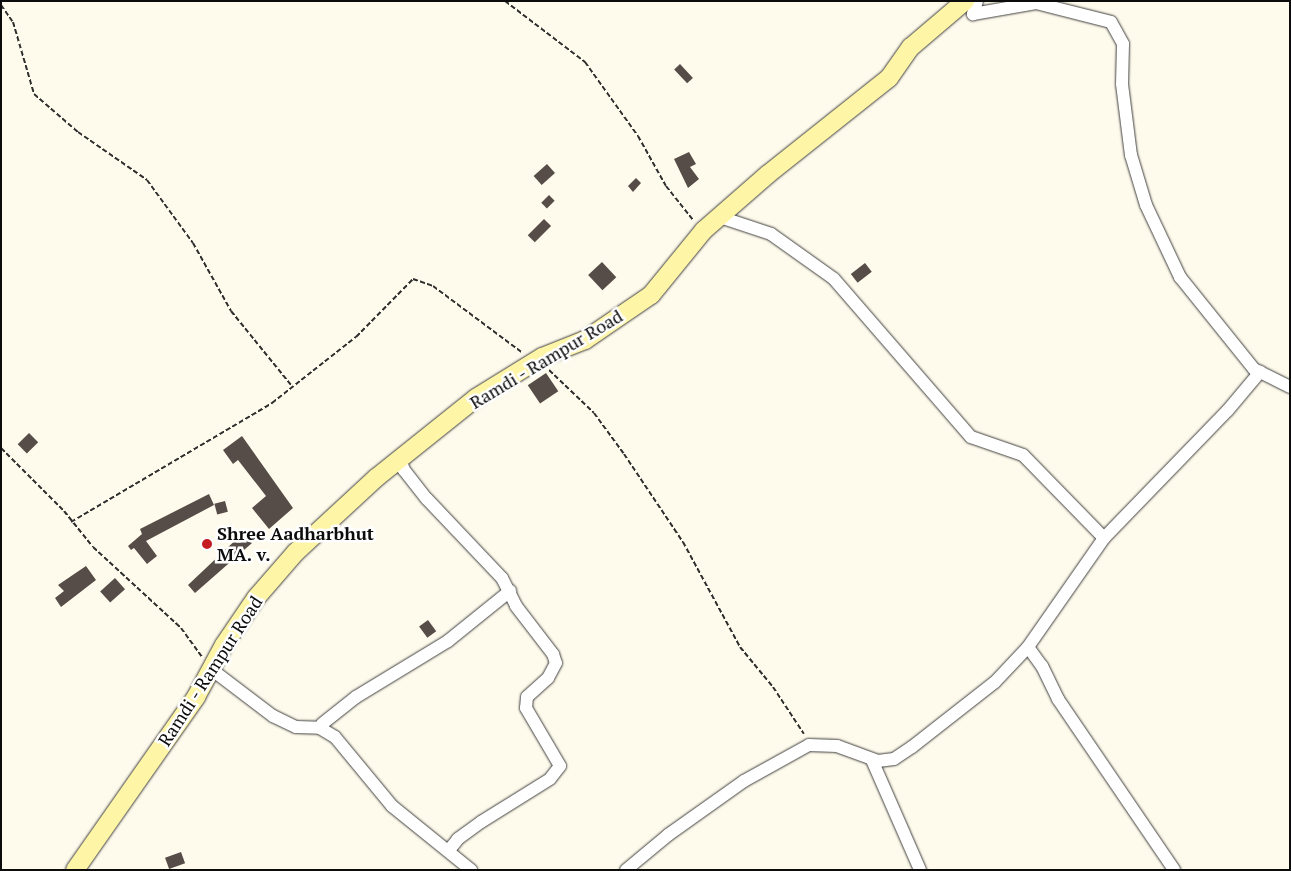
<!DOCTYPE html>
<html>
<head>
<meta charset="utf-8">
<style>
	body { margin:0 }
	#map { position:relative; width:1291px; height:871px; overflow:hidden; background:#fffbec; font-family:"PT Serif",serif }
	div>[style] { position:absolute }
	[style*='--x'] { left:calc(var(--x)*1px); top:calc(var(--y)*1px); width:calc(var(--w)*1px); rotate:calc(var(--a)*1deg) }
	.building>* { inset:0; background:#564d48; transform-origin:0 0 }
	.path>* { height:2px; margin-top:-1px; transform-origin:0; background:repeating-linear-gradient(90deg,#2e2e2e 0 5px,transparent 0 7.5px) }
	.roads { filter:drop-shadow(0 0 1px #3f3f3f) drop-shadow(0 0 1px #3f3f3f) }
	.street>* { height:12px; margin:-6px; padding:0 6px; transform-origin:6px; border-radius:6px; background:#fff }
	.secondary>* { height:18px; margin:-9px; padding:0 9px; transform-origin:9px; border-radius:9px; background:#fff5a7 }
	.dots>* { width:14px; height:14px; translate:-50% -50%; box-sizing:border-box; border:2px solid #fff; border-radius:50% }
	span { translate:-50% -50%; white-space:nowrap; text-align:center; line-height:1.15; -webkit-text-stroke:5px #fff; paint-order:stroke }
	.street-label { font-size:18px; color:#0c0c0c }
	.poi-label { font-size:18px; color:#0c0c0c; font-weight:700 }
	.left { translate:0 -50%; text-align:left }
	.frame { position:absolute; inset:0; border:2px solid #0c0c0c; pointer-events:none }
</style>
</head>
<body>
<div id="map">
	<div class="building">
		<div style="left:680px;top:64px;width:19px;height:8px;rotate:47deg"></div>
		<div style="clip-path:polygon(689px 152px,696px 164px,690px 167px,699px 179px,688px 188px,674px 159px)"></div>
		<div style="left:547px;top:164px;width:12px;height:18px;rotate:48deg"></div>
		<div style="clip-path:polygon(636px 178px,641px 183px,633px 192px,628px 186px)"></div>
		<div style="left:549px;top:195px;width:8px;height:11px;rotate:45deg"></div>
		<div style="left:544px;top:219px;width:10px;height:23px;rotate:45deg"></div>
		<div style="left:602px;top:262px;width:21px;height:19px;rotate:47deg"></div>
		<div style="left:865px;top:263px;width:11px;height:18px;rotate:52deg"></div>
		<div style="left:546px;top:373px;width:22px;height:22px;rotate:56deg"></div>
		<div style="left:29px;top:433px;width:13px;height:16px;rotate:45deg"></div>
		<div style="clip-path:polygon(242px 436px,293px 508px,269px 529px,252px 508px,266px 496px,238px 460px,233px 464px,223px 450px)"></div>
		<div style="clip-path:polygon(209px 494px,214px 505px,146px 541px,157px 556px,147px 564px,134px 548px,131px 550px,128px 546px,142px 534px,140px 529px)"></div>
		<div style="left:225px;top:501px;width:11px;height:11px;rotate:75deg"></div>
		<div style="clip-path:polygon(243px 533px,252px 543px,195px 593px,188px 585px)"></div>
		<div style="clip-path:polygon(86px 566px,96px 580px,61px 607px,55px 598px,64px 591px,58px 585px)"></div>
		<div style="left:115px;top:578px;width:15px;height:20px;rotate:48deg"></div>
		<div style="left:428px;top:620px;width:14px;height:11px;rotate:54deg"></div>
		<div style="left:181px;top:852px;width:12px;height:17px;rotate:70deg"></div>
	</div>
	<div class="path">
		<div style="--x:505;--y:1;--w:101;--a:37.3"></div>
		<div style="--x:585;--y:62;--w:91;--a:54.4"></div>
		<div style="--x:638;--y:136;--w:57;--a:60.8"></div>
		<div style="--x:666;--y:186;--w:43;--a:51.5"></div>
		<div style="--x:1;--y:5;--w:21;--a:55"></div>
		<div style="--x:13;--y:22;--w:75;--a:73.7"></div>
		<div style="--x:34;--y:94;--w:58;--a:40.8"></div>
		<div style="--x:78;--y:132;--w:84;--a:34.8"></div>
		<div style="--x:147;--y:180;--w:78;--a:53.9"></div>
		<div style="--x:193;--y:243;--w:78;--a:60.8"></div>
		<div style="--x:231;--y:311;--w:97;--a:50.9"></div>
		<div style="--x:549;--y:370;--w:62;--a:43.7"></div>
		<div style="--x:594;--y:413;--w:51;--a:53.8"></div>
		<div style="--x:624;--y:454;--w:106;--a:56.2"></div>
		<div style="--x:683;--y:542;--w:119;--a:61.5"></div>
		<div style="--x:740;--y:647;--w:52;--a:50.5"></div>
		<div style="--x:773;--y:687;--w:56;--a:56.6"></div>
		<div style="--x:1;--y:448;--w:89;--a:45"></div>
		<div style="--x:64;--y:511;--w:46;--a:51.1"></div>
		<div style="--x:93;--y:547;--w:120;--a:42.6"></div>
		<div style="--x:181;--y:628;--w:36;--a:54"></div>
		<div style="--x:71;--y:522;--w:234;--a:-30.6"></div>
		<div style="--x:272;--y:403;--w:107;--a:-38.2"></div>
		<div style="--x:356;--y:337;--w:81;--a:-45.5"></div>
		<div style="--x:413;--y:279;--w:21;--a:19"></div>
		<div style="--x:433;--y:286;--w:112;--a:36.7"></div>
	</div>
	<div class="roads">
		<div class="street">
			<div style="--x:977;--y:1;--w:14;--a:107"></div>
			<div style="--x:973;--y:14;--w:64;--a:-9.9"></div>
			<div style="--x:1036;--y:3;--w:77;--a:14.2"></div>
			<div style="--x:1111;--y:22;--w:25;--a:61"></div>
			<div style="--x:1123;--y:44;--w:40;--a:91.4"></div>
			<div style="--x:1122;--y:84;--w:72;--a:82.8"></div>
			<div style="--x:1131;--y:155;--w:52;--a:73.3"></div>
			<div style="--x:1146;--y:205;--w:80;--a:64.7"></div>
			<div style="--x:1180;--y:277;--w:118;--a:51.2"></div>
			<div style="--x:1254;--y:369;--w:40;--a:26.6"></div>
			<div style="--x:720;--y:217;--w:54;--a:18.4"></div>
			<div style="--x:771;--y:234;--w:77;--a:35.5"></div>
			<div style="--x:834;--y:279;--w:209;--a:49.1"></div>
			<div style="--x:971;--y:437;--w:55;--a:19.1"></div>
			<div style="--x:1023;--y:455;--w:116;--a:45.7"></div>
			<div style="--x:1104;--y:538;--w:178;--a:-45.9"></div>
			<div style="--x:1228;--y:410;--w:50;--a:-49.9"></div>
			<div style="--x:400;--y:458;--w:13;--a:72"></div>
			<div style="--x:404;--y:470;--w:37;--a:52"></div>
			<div style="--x:427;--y:499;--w:109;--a:46.5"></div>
			<div style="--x:502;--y:578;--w:31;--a:63"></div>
			<div style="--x:516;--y:606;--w:61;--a:52.4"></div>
			<div style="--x:553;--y:654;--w:9;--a:72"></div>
			<div style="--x:556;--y:663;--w:17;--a:118"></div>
			<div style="--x:548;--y:678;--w:28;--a:138"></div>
			<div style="--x:527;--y:697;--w:11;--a:95"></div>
			<div style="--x:526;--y:708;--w:67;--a:59.6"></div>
			<div style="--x:560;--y:766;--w:16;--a:128"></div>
			<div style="--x:550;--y:779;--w:81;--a:148.1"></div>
			<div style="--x:481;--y:822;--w:29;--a:144"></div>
			<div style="--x:458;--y:839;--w:14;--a:129"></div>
			<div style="--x:1028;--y:647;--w:24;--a:54"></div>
			<div style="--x:1042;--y:666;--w:37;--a:64"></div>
			<div style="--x:1058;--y:699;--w:207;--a:55.8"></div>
			<div style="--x:211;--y:669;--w:78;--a:37.2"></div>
			<div style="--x:273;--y:716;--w:25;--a:26"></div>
			<div style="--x:296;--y:727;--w:24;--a:2"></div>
			<div style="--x:320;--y:728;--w:17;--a:31"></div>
			<div style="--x:335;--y:737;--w:89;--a:50.4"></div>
			<div style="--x:392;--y:806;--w:102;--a:39"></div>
			<div style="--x:322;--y:724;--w:43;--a:-38.5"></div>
			<div style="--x:356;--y:697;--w:108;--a:-31.3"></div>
			<div style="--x:448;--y:641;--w:80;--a:-38.9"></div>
			<div style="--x:872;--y:760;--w:120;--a:66.4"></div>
			<div style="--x:626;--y:870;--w:55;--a:-39.8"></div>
			<div style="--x:668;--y:835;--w:93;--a:-35.4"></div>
			<div style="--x:744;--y:781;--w:74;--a:-29"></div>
			<div style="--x:809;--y:745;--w:28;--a:2"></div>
			<div style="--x:837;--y:746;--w:44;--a:20.1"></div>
			<div style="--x:878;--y:761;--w:16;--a:-7"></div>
			<div style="--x:894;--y:759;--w:22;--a:-34"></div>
			<div style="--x:912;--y:747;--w:105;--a:-38.1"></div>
			<div style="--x:995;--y:682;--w:48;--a:-46.7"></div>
			<div style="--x:1028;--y:647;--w:133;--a:-55.1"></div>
		</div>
		<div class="secondary">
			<div style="--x:75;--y:870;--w:211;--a:-55"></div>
			<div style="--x:196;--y:697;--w:59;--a:-61.7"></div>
			<div style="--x:224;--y:645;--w:57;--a:-55.8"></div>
			<div style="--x:256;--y:598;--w:61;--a:-49"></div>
			<div style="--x:296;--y:552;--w:109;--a:-42.8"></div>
			<div style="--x:376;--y:478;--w:128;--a:-38.7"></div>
			<div style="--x:476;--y:398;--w:78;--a:-31.8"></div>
			<div style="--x:542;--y:357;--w:46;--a:-21.6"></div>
			<div style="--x:585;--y:340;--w:80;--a:-34.3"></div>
			<div style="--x:651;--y:295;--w:84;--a:-50.8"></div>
			<div style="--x:704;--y:230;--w:84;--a:-41.1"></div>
			<div style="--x:767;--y:175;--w:156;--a:-38.5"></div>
			<div style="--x:889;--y:78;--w:38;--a:-55"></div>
			<div style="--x:911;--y:47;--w:71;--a:-40.4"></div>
		</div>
	</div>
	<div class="dots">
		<div style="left:207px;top:544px;background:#c61b23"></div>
	</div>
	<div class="street-label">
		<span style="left:546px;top:359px;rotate:-31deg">Ramdi - Rampur Road</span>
		<span style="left:210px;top:671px;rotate:-57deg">Ramdi - Rampur Road</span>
	</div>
	<div class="poi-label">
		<span class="left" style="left:217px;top:544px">Shree Aadharbhut<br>MA. v.</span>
	</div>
	<div class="frame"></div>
</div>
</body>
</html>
